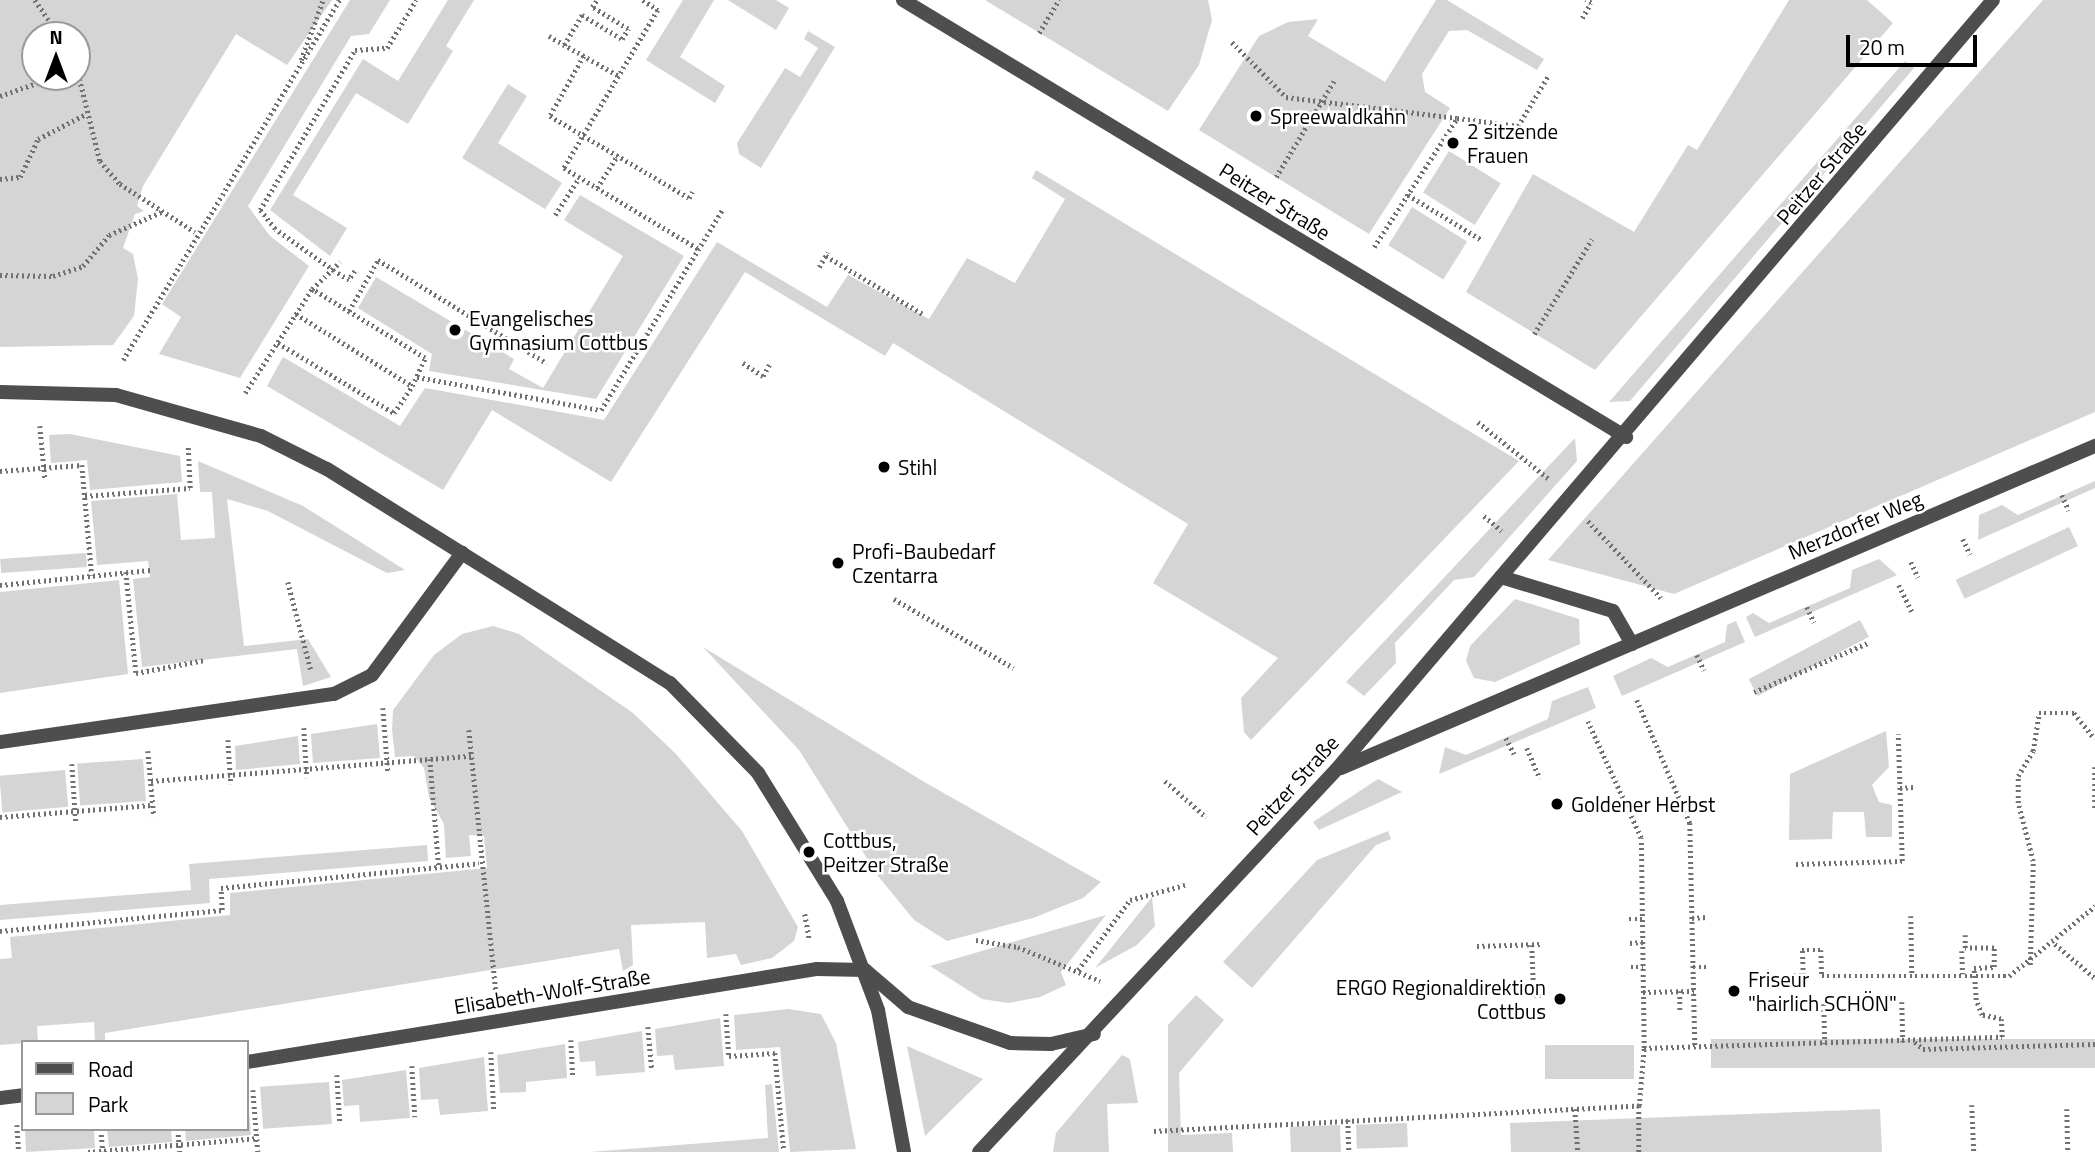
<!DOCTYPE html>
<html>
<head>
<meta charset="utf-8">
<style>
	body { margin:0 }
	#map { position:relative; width:2095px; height:1152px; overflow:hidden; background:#fff; font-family:"Titillium Web",sans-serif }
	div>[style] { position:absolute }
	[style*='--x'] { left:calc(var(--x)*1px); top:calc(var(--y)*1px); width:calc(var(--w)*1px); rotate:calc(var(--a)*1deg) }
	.green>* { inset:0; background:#d5d5d5; transform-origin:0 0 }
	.path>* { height:4.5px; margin-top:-2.25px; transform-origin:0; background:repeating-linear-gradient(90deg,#707070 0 2px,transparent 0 5.5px) }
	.minor>* { height:14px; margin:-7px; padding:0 7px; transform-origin:7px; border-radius:7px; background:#4e4e4e }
	.dots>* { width:19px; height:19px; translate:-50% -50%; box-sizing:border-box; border:4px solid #fff; border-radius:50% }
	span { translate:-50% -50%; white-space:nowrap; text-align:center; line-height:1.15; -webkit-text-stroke:5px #fff; paint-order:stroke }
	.poi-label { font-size:21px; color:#000 }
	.left { translate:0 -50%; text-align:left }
	.right { translate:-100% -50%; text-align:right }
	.street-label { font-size:21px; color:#000 }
	.legend { position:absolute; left:21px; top:1040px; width:228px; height:91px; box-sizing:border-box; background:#fff; border:2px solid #999; margin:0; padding:9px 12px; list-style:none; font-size:21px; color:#000 }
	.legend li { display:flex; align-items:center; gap:14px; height:35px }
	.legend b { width:35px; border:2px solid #999 }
	.north { position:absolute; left:21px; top:21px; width:70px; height:70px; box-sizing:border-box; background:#fff; border:2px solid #999; border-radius:50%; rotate:0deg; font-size:19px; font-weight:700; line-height:28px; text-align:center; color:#000 }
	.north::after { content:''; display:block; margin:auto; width:24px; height:32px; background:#000; clip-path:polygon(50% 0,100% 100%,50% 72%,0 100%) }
	.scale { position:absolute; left:1846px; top:35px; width:131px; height:32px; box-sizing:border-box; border:4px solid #000; border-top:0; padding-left:9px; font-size:21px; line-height:24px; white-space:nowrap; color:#000; -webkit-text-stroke:5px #fff; paint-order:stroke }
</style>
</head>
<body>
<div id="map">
	<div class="green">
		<div style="clip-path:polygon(evenodd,0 0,332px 0,287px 65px,236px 34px,143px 186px,137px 206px,144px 211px,135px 214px,123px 248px,133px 254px,138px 279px,134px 316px,113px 345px,0 347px,0 0,35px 35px,77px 35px,77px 77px,35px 77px,35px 35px)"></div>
		<div style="clip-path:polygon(350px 0,390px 0,369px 34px,351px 36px,248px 206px,270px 236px,309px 266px,240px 378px,159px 354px,181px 317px,162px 304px)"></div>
		<div style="clip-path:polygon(448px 0,474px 0,446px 46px,453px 51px,408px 124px,356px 93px,293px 195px,347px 228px,330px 256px,270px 210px,363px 59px,398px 81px)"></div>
		<div style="clip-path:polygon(683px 0,714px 0,680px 57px,725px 86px,715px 103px,646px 60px)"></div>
		<div style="clip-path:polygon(728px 0,776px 0,789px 8px,776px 30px)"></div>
		<div style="clip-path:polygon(985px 0,1208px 0,1212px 20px,1199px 65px,1168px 111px)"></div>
		<div style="clip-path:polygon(1436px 0,1447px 0,1544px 59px,1537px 70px,1467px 30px,1449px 31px,1422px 74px,1425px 92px,1450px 108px,1369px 234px,1199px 130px,1259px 36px,1288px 22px,1318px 19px,1308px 36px,1385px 82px)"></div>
		<div style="clip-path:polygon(1789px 0,1867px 0,1893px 23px,1595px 370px,1466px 292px,1533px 174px,1634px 232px,1688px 145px,1697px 150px)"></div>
		<div style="clip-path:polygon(2043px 0,2095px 0,2095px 412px,1674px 594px,1548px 560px)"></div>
		<div style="clip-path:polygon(808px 31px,835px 47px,761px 168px,739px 154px,737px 143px,785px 68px,800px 77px,818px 48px,804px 39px)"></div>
		<div style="clip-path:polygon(1905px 61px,1914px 68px,1630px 401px,1609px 402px)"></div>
		<div style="clip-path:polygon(508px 84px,527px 96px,498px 143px,562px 183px,545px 209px,462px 158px)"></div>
		<div style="left:1449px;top:151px;width:61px;height:49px;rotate:32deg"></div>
		<div style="clip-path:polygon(1036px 170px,1519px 461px,1251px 740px,1244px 732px,1241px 698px,1278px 658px,1153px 583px,1188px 524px,893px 343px,885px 356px,745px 272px,611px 482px,492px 410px,443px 490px,267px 386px,283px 357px,400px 426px,425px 388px,604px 420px,717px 242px,827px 307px,848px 275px,929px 319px,967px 258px,1015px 283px,1065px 199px,1032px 178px)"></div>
		<div style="clip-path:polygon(580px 195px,684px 256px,596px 399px,429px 371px,432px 354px,358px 308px,376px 277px,514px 359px,509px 369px,543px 388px,623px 256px,564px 220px)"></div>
		<div style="left:1412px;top:207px;width:65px;height:45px;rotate:32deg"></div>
		<div style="clip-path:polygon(70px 434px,180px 456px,182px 482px,90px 490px,87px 460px,51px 463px,49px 435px)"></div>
		<div style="clip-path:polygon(1575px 438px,1577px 461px,1474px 577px,1454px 580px,1395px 643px,1396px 663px,1364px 696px,1346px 682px)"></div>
		<div style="clip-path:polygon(198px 461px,303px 506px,405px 570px,387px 573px,268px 511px,227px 499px,244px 646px,308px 639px,331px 677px,303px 686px,297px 649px,142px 667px,133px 579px,150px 577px,148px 561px,97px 565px,91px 501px,177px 494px,181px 540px,215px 538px,212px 492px,200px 492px)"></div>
		<div style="clip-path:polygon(2095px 481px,2095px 488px,1978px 540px,1979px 515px,2002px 505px,2018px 515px)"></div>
		<div style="left:2069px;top:527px;width:21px;height:125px;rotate:65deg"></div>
		<div style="left:86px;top:553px;width:14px;height:86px;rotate:86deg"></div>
		<div style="clip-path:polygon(1879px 559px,1897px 575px,1755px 637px,1746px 617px,1753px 613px,1769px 623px,1850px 588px,1852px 570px)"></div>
		<div style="clip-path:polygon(119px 580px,128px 674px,0 693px,0 592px)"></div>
		<div style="clip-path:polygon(1515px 599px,1579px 619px,1580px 644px,1495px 682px,1474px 678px,1466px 661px,1470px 646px)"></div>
		<div style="left:1860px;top:620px;width:19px;height:126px;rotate:62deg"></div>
		<div style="clip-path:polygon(1736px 621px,1745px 642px,1622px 696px,1613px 676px,1651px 658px,1668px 667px,1725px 642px,1727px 625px)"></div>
		<div style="clip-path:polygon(493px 626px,519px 634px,633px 713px,676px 754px,742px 831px,798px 927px,794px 941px,772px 958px,741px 965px,736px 954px,707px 958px,705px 922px,631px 925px,633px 965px,623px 971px,619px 949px,105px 1033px,105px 1042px,95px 1042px,94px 1022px,37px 1026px,38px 1042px,0 1045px,0 959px,12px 958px,10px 937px,230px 915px,230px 893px,487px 868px,484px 836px,469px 835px,471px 856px,446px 858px,444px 824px,429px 798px,424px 768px,414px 756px,395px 757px,392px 730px,393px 710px,434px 655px,462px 634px)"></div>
		<div style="clip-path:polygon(703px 647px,926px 783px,1101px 882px,1083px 898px,1033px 918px,947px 941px,914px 920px,878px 876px,799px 750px)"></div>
		<div style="clip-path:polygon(1588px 687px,1596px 708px,1439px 774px,1445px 747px,1466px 755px,1548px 719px,1552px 701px)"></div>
		<div style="clip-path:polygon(377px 724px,380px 758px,313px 763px,311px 734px)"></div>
		<div style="clip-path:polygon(1886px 731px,1889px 767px,1872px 785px,1879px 802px,1892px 805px,1892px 837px,1866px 837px,1864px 812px,1833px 812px,1832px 839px,1789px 840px,1790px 774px)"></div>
		<div style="clip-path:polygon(298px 736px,300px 764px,236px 770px,235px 746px)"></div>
		<div style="left:143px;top:759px;width:42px;height:66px;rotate:86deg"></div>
		<div style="left:65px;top:770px;width:37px;height:66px;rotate:85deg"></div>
		<div style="clip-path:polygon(1378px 779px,1402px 792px,1319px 830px,1313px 822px)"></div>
		<div style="clip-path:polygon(1388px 831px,1391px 839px,1376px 845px,1252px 988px,1223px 962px,1317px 860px)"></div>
		<div style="clip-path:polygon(427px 845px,428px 861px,209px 879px,210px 903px,0 920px,0 905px,191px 890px,189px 864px)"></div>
		<div style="clip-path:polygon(1152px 897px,1155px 926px,1137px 945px,1095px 968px)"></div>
		<div style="clip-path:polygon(1106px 915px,1061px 972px,1066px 985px,1040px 997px,1008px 1003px,982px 999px,930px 966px)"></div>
		<div style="clip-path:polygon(1196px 995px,1224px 1020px,1179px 1073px,1181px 1135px,1232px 1133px,1233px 1152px,1168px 1152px,1168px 1025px)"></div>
		<div style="clip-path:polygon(788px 1009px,821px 1014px,836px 1043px,856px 1149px,790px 1152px,780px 1047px,736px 1050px,734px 1015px)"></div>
		<div style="clip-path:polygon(720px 1018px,724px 1066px,675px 1070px,673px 1055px,657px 1056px,655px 1029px)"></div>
		<div style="clip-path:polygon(642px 1031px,645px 1072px,596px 1076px,595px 1061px,580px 1062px,578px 1042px)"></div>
		<div style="left:2095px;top:1039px;width:29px;height:384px;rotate:90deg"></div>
		<div style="clip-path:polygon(565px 1044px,567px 1078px,526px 1082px,526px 1092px,500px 1093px,497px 1055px)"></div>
		<div style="left:1634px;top:1045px;width:34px;height:89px;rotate:90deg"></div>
		<div style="clip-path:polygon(907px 1046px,983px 1079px,925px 1136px)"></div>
		<div style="clip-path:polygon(1122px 1055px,1130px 1059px,1138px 1103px,1107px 1104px,1109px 1152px,1053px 1152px,1056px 1133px)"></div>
		<div style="clip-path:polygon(484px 1057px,488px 1111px,440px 1115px,438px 1099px,421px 1100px,419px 1068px)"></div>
		<div style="clip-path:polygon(406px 1070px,410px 1118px,360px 1122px,359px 1105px,344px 1106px,342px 1080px)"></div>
		<div style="left:329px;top:1082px;width:42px;height:69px;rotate:86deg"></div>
		<div style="clip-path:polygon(772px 1084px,779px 1152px,590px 1152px,768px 1138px,765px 1085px)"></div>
		<div style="clip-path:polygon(248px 1096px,251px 1135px,186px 1141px,185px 1129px,247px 1129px)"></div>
		<div style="clip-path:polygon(1880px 1109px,1882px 1152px,1511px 1152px,1510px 1123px)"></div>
		<div style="left:1407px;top:1123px;width:24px;height:51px;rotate:88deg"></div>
		<div style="left:1340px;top:1125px;width:27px;height:50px;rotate:88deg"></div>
		<div style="clip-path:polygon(25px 1129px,94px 1129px,95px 1148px,26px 1152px)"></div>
		<div style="clip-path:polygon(107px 1129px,171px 1129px,172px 1142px,109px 1147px)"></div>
	</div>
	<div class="path">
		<div style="--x:35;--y:0;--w:42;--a:55.6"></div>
		<div style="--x:643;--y:0;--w:18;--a:34"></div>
		<div style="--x:658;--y:10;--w:184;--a:120.7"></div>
		<div style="--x:564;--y:168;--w:157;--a:31"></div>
		<div style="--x:1582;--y:18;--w:17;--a:-59"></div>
		<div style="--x:1591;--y:3;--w:6;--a:-149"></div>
		<div style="--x:1039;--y:33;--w:39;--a:-59"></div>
		<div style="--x:549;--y:36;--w:81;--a:29.7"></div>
		<div style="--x:1232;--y:42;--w:77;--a:45.5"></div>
		<div style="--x:1286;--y:97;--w:172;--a:7"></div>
		<div style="--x:564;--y:45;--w:35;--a:-59"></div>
		<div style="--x:582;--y:15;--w:47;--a:31"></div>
		<div style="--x:622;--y:39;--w:12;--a:-59"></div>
		<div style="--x:628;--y:29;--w:42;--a:-148.6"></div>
		<div style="--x:592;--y:7;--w:9;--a:-54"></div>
		<div style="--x:584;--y:56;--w:69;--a:119.5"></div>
		<div style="--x:550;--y:116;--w:161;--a:30.5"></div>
		<div style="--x:689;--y:198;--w:7;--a:-63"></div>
		<div style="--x:301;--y:60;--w:64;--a:-69.9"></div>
		<div style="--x:77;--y:68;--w:96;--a:76.1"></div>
		<div style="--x:100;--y:161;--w:30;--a:49"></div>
		<div style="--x:120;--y:184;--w:89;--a:32.6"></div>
		<div style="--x:0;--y:96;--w:57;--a:-19.4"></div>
		<div style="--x:1276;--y:177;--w:112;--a:-58.9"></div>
		<div style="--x:0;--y:179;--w:20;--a:-6"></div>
		<div style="--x:20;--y:177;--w:42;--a:-64.7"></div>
		<div style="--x:38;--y:139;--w:54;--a:-27.5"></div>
		<div style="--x:597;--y:188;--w:39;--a:-58"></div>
		<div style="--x:1408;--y:195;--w:87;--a:31.3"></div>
		<div style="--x:555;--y:215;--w:44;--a:-57"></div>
		<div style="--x:1374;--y:247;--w:153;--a:-57.2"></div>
		<div style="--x:1457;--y:118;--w:62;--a:7.5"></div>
		<div style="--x:1518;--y:126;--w:58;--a:-59"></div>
		<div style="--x:826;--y:256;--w:113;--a:30.9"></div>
		<div style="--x:819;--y:267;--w:17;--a:-59"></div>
		<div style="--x:355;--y:271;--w:11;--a:124"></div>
		<div style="--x:349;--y:280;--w:17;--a:-149"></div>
		<div style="--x:334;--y:271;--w:72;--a:-144.6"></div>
		<div style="--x:275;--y:229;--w:24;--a:-128"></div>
		<div style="--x:260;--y:210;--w:186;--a:-59.3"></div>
		<div style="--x:355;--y:50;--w:32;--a:-4"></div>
		<div style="--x:387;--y:48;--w:56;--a:-58.9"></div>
		<div style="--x:0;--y:275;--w:53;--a:1.1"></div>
		<div style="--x:53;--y:276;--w:32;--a:-18"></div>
		<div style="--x:83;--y:266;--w:40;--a:-50"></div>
		<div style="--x:109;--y:235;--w:57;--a:-23.9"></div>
		<div style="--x:349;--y:311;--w:59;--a:-60.4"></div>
		<div style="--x:378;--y:260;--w:198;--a:31.4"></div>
		<div style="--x:296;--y:314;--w:137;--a:31.8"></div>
		<div style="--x:1534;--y:334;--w:111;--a:-58.6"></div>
		<div style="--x:278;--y:343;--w:135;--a:31.1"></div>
		<div style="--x:394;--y:413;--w:32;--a:-56"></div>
		<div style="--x:412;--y:386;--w:31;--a:-65"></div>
		<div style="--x:425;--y:358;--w:132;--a:-148.6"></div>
		<div style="--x:123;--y:360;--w:420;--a:-59"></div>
		<div style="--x:743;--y:363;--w:24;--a:33"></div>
		<div style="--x:763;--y:376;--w:13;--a:-61"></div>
		<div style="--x:417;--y:377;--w:187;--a:10.2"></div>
		<div style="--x:601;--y:410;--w:234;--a:-58.8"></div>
		<div style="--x:245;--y:393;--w:124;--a:-57.2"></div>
		<div style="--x:312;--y:289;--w:39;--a:-44"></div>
		<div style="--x:1478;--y:422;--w:90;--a:38.7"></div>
		<div style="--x:40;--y:426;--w:52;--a:84.5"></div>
		<div style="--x:0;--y:471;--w:82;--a:-4.2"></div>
		<div style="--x:82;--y:465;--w:111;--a:84.9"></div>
		<div style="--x:2062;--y:495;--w:17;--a:66"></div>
		<div style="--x:85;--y:496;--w:105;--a:-4.4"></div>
		<div style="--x:190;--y:488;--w:41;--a:-92.8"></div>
		<div style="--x:1484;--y:516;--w:23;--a:40"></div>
		<div style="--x:1588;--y:521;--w:106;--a:46.5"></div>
		<div style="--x:1963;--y:539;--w:17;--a:65"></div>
		<div style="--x:1911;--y:562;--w:17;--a:65"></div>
		<div style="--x:126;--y:572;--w:101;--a:84.3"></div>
		<div style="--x:136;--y:673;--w:70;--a:-10.7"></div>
		<div style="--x:288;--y:582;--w:91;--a:75.4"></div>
		<div style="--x:0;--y:585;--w:151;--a:-5.7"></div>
		<div style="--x:1899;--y:585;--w:30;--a:64"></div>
		<div style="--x:894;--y:599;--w:138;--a:29.9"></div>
		<div style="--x:1807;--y:607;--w:17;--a:65"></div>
		<div style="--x:1697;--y:655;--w:17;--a:65"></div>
		<div style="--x:1754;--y:692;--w:126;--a:-23.3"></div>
		<div style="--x:1637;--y:700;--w:134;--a:66.7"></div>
		<div style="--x:1690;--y:823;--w:224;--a:88.7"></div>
		<div style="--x:383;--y:708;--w:64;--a:85.5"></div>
		<div style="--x:304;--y:728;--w:50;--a:86.6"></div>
		<div style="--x:469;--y:730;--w:263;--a:84.1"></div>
		<div style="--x:1506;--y:738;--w:18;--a:63"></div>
		<div style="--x:228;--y:740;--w:44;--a:86.1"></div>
		<div style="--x:1527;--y:748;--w:33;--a:67"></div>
		<div style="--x:148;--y:751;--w:66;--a:84.8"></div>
		<div style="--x:430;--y:759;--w:109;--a:85.3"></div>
		<div style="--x:72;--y:764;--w:59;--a:86.1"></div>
		<div style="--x:2095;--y:767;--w:41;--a:90"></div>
		<div style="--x:151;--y:781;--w:321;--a:-4.5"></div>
		<div style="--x:1165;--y:781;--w:55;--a:41.3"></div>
		<div style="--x:1900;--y:788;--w:14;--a:-4"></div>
		<div style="--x:0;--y:817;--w:152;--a:-4.5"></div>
		<div style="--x:1796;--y:864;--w:106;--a:-1.6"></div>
		<div style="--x:1902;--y:861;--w:127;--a:-91.8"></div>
		<div style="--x:805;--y:914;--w:27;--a:80"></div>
		<div style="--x:1911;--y:916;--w:58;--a:89"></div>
		<div style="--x:1692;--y:918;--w:15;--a:-4"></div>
		<div style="--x:1629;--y:919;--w:13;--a:0"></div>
		<div style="--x:0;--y:931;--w:223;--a:-5.4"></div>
		<div style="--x:222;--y:910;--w:22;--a:-93"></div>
		<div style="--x:221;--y:888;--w:259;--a:-5.5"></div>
		<div style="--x:976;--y:940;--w:43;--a:9.5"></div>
		<div style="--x:1018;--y:947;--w:89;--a:22.5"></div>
		<div style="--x:1630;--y:943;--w:13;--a:-4"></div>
		<div style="--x:2055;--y:944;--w:52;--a:40.4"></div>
		<div style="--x:1532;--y:945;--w:51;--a:87.8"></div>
		<div style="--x:1534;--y:996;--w:10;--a:0"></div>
		<div style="--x:1477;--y:946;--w:66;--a:-1.7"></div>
		<div style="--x:1962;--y:951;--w:23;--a:88"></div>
		<div style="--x:2030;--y:965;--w:104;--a:-88.3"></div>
		<div style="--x:2033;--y:861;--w:60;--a:-104.5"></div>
		<div style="--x:2018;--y:803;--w:27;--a:-90"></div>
		<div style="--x:2018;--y:776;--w:29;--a:-59"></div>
		<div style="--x:2033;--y:751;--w:38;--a:-81"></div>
		<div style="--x:2039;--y:713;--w:35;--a:0"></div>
		<div style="--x:2074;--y:713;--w:33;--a:51"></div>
		<div style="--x:1631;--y:967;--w:12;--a:0"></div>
		<div style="--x:1693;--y:967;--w:15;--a:0"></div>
		<div style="--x:1078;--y:970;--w:87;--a:-53.4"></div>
		<div style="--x:1130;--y:900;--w:57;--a:-15.3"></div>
		<div style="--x:1794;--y:975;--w:9;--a:0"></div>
		<div style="--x:1803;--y:975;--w:25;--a:-92"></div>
		<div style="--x:1802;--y:950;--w:19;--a:0"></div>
		<div style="--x:1821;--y:950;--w:26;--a:88"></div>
		<div style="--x:1822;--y:976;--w:187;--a:0"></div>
		<div style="--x:2009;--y:976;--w:111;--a:-39.1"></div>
		<div style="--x:1680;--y:991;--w:19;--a:90"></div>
		<div style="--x:1643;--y:992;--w:51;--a:-1.1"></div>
		<div style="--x:1902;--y:1002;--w:40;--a:88.6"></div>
		<div style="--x:1824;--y:1004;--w:40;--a:88.6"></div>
		<div style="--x:726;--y:1014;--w:42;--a:85.9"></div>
		<div style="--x:729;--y:1056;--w:46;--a:-3.7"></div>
		<div style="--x:775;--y:1053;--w:99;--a:84.8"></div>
		<div style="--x:648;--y:1027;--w:44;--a:84.8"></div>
		<div style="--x:571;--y:1040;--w:37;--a:87"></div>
		<div style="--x:1915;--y:1042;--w:11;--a:41"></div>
		<div style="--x:1923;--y:1049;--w:172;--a:-1.7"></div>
		<div style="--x:1644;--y:1048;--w:358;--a:-1.8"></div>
		<div style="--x:2002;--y:1037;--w:18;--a:-93"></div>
		<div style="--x:2001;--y:1019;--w:19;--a:-168"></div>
		<div style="--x:1982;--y:1015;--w:16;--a:-112"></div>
		<div style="--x:1976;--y:1000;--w:32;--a:-94"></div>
		<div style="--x:1974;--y:968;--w:20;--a:-3"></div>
		<div style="--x:1994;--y:967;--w:19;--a:-90"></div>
		<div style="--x:1994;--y:948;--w:29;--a:180"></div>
		<div style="--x:1965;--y:948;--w:13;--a:-90"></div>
		<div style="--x:491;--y:1052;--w:59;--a:87.1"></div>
		<div style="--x:412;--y:1066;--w:51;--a:86.6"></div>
		<div style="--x:337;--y:1075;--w:48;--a:86.4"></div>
		<div style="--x:253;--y:1090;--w:62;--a:85.4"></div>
		<div style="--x:1972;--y:1105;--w:47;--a:87.6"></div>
		<div style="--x:1639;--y:1106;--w:46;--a:90"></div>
		<div style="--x:1575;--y:1109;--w:43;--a:86"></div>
		<div style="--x:2067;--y:1109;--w:43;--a:88.7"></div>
		<div style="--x:1348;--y:1120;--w:32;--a:88"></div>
		<div style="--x:17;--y:1125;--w:27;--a:86"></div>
		<div style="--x:101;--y:1129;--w:22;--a:85"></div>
		<div style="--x:178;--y:1129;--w:23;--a:85"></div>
		<div style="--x:1154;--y:1131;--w:486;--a:-3"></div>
		<div style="--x:1639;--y:1106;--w:58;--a:-85.1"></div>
		<div style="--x:1644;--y:1048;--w:210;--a:-90.8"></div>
		<div style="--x:1641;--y:838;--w:128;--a:-114.6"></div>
		<div style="--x:88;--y:1152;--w:170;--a:-4.7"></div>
	</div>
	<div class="minor">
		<div style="--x:903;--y:0;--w:845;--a:31.15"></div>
		<div style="--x:0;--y:392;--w:116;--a:1.5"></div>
		<div style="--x:116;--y:395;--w:151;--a:15.8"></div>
		<div style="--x:261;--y:436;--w:74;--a:26.6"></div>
		<div style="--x:327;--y:469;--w:404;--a:32"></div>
		<div style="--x:670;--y:683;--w:126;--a:45.6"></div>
		<div style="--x:758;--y:773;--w:150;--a:58.3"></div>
		<div style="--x:837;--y:901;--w:116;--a:69.4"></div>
		<div style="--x:878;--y:1010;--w:144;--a:79.6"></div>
		<div style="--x:1501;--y:577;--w:117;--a:16.9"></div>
		<div style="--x:1613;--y:611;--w:38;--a:60"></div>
		<div style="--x:0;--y:742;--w:337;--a:-8.2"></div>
		<div style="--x:334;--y:694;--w:42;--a:-26.6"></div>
		<div style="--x:372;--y:675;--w:152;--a:-53.6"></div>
		<div style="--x:1341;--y:768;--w:820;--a:-23.13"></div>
		<div style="--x:247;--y:1062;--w:578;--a:-9.27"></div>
		<div style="--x:817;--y:969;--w:48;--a:1.2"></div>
		<div style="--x:865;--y:970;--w:57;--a:40.7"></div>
		<div style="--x:908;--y:1007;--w:108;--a:19.4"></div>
		<div style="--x:1010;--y:1043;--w:41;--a:1.4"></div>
		<div style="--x:1051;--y:1044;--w:44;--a:-13.1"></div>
		<div style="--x:0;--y:1098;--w:23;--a:-7"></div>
		<div style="--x:979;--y:1152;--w:523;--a:-46.94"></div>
		<div style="--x:1336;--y:770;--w:1012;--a:-49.53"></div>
	</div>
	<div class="dots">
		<div style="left:1256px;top:116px;background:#000"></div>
		<div style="left:1453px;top:143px;background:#000"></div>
		<div style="left:455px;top:330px;background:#000"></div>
		<div style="left:884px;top:467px;background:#000"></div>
		<div style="left:838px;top:563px;background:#000"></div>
		<div style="left:1557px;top:804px;background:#000"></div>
		<div style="left:809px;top:852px;background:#000"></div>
		<div style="left:1734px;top:991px;background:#000"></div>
		<div style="left:1560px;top:999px;background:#000"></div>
	</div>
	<div class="poi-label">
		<span class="left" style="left:1270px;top:116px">Spreewaldkahn</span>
		<span class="left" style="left:1467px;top:143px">2 sitzende<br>Frauen</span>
		<span class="left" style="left:469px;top:330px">Evangelisches<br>Gymnasium Cottbus</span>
		<span class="left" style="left:898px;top:467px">Stihl</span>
		<span class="left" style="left:852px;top:563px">Profi-Baubedarf<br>Czentarra</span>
		<span class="left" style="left:1571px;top:804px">Goldener Herbst</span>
		<span class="left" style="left:823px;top:852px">Cottbus,<br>Peitzer Straße</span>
		<span class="left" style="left:1748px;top:991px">Friseur<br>"hairlich SCHÖN"</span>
		<span class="right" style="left:1546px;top:999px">ERGO Regionaldirektion<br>Cottbus</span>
	</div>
	<div class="street-label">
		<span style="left:1821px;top:173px;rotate:-50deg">Peitzer Straße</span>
		<span style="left:1275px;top:201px;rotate:32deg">Peitzer Straße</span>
		<span style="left:1855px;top:525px;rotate:-23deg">Merzdorfer Weg</span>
		<span style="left:1292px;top:785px;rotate:-48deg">Peitzer Straße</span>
		<span style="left:552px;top:991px;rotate:-9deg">Elisabeth-Wolf-Straße</span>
	</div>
	<ul class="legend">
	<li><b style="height:9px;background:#4e4e4e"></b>Road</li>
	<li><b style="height:19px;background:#d5d5d5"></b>Park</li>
	</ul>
	<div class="north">N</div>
	<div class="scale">20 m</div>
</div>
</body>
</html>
